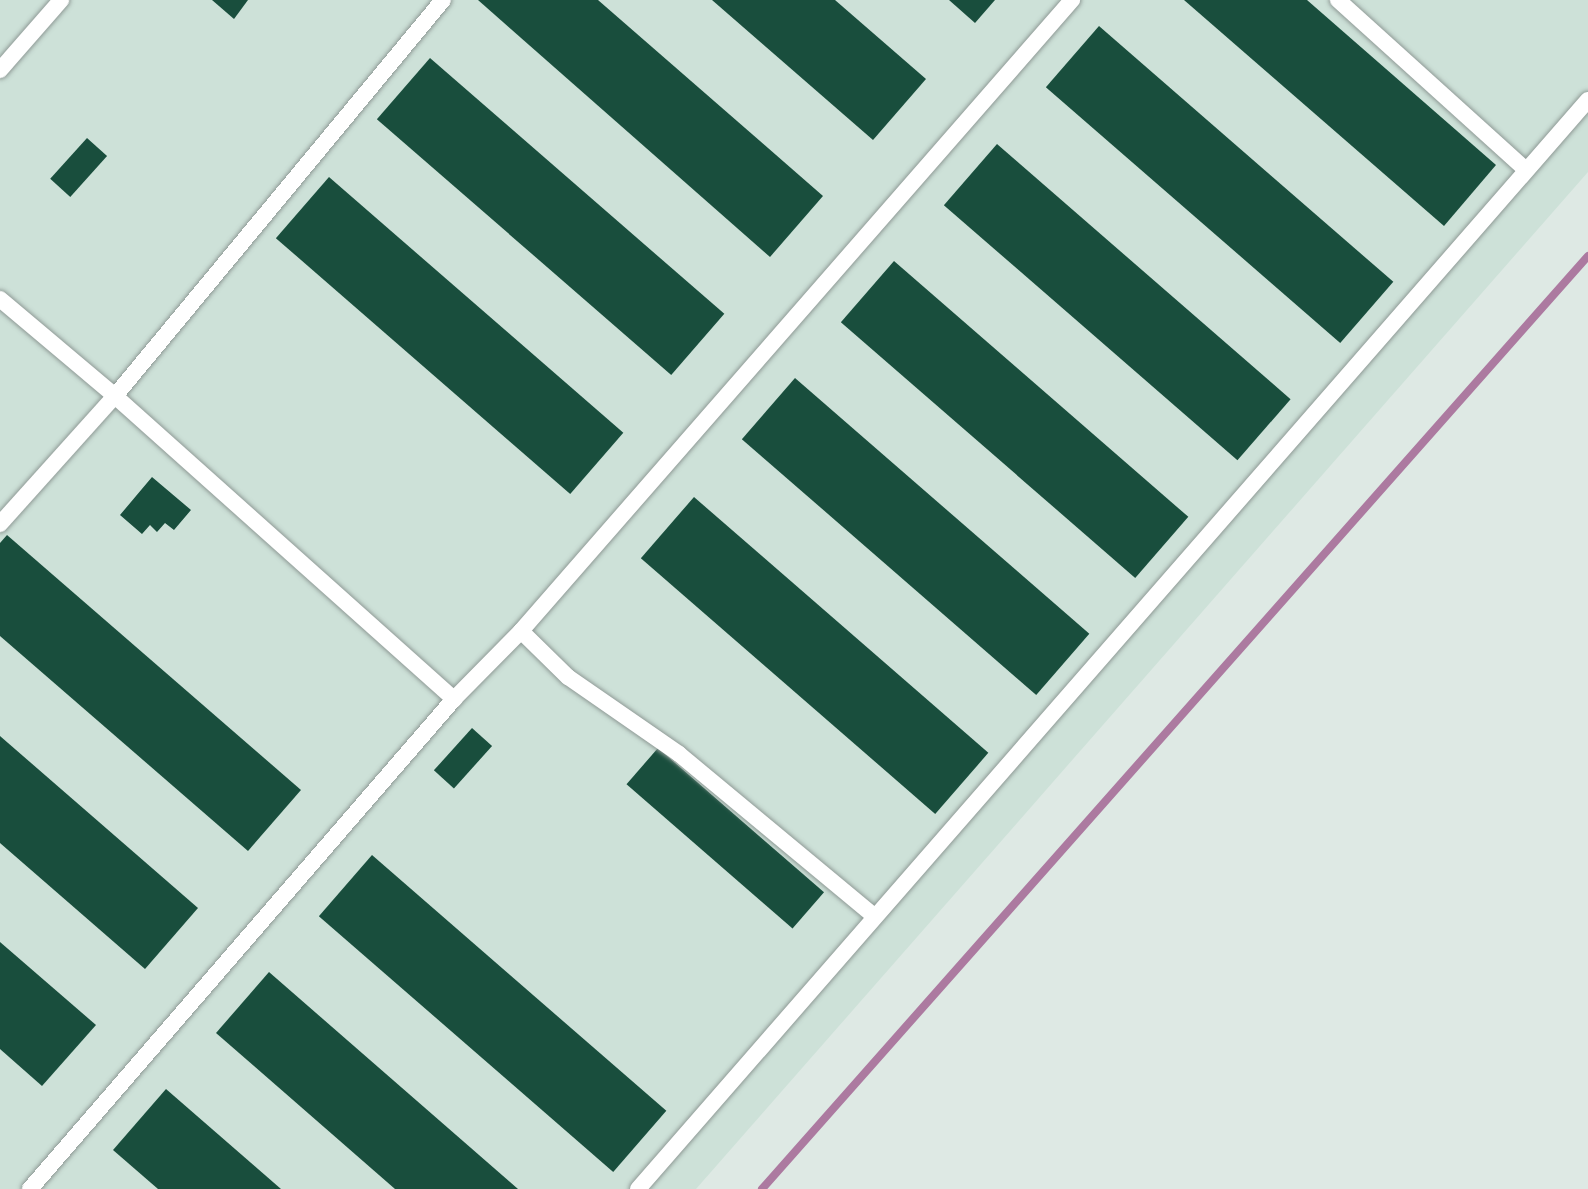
<!DOCTYPE html>
<html>
<head>
<meta charset="utf-8">
<style>
	body { margin:0 }
	#map { position:relative; width:1588px; height:1189px; overflow:hidden; background:#dee9e4; font-family:"Golos Text",sans-serif }
	div>[style] { position:absolute }
	[style*='--x'] { left:calc(var(--x)*1px); top:calc(var(--y)*1px); width:calc(var(--w)*1px); rotate:calc(var(--a)*1deg) }
	.built>* { inset:0; background:#cde1d8 }
	.stream>* { height:8px; margin:-4px; padding:0 4px; transform-origin:4px; border-radius:4px; background:#ac7aa0 }
	.building>* { inset:0; background:#194e3d; transform-origin:0 0 }
	.roads { filter:drop-shadow(0 0 2px #8f9a96) drop-shadow(0 0 2px #8f9a96) }
	.service>* { height:16px; margin:-8px; padding:0 8px; transform-origin:8px; border-radius:8px; background:#fff }
	span { translate:-50% -50%; white-space:nowrap; text-align:center; line-height:1.15; -webkit-text-stroke:7px #dee9e4; paint-order:stroke }
</style>
</head>
<body>
<div id="map">
	<div class="built">
		<div style="clip-path:polygon(0 0,1588px 0,1588px 172px,696px 1189px,0 1189px)"></div>
	</div>
	<div class="stream">
		<div style="--x:762;--y:1189;--w:1246;--a:-48.48"></div>
	</div>
	<div class="building">
		<div style="clip-path:polygon(212px 0,248px 0,234px 19px)"></div>
		<div style="clip-path:polygon(478px 0,598px 0,823px 196px,770px 257px)"></div>
		<div style="clip-path:polygon(712px 0,835px 0,926px 79px,873px 140px)"></div>
		<div style="clip-path:polygon(949px 0,995px 0,975px 23px)"></div>
		<div style="clip-path:polygon(1184px 0,1307px 0,1496px 165px,1444px 226px)"></div>
		<div style="left:1099px;top:26px;width:390px;height:81px;rotate:41deg"></div>
		<div style="left:430px;top:58px;width:390px;height:81px;rotate:41deg"></div>
		<div style="left:87px;top:138px;width:27px;height:55px;rotate:42deg"></div>
		<div style="left:997px;top:144px;width:389px;height:81px;rotate:41deg"></div>
		<div style="left:329px;top:177px;width:390px;height:81px;rotate:41deg"></div>
		<div style="left:894px;top:261px;width:390px;height:81px;rotate:41deg"></div>
		<div style="left:795px;top:378px;width:390px;height:81px;rotate:41deg"></div>
		<div style="clip-path:polygon(152px 477px,191px 510px,174px 530px,165px 523px,157px 532px,150px 525px,142px 534px,120px 515px)"></div>
		<div style="left:694px;top:497px;width:390px;height:81px;rotate:41deg"></div>
		<div style="clip-path:polygon(7px 535px,301px 790px,248px 851px,0 636px,0 543px)"></div>
		<div style="left:472px;top:728px;width:27px;height:57px;rotate:42deg"></div>
		<div style="clip-path:polygon(0 736px,198px 908px,145px 969px,0 843px)"></div>
		<div style="left:658px;top:748px;width:220px;height:48px;rotate:41deg"></div>
		<div style="left:372px;top:855px;width:390px;height:81px;rotate:41deg"></div>
		<div style="clip-path:polygon(0 942px,96px 1025px,42px 1086px,0 1049px)"></div>
		<div style="clip-path:polygon(269px 972px,518px 1189px,395px 1189px,216px 1033px)"></div>
		<div style="clip-path:polygon(166px 1089px,281px 1189px,158px 1189px,113px 1150px)"></div>
	</div>
	<div class="roads">
		<div class="service">
			<div style="--x:1338;--y:0;--w:252;--a:42.1"></div>
			<div style="--x:0;--y:70;--w:93;--a:-48.9"></div>
			<div style="--x:0;--y:299;--w:150;--a:40.1"></div>
			<div style="--x:115;--y:396;--w:514;--a:-50.37"></div>
			<div style="--x:0;--y:524;--w:172;--a:-48.1"></div>
			<div style="--x:115;--y:396;--w:455;--a:41.8"></div>
			<div style="--x:454;--y:699;--w:648;--a:130.87"></div>
			<div style="--x:521;--y:631;--w:66;--a:44.4"></div>
			<div style="--x:568;--y:677;--w:135;--a:34.7"></div>
			<div style="--x:679;--y:754;--w:252;--a:39.7"></div>
			<div style="--x:454;--y:699;--w:95;--a:-45.4"></div>
			<div style="--x:521;--y:631;--w:838;--a:-48.87"></div>
			<div style="--x:638;--y:1189;--w:1445;--a:-48.9"></div>
		</div>
	</div>
</div>
</body>
</html>
